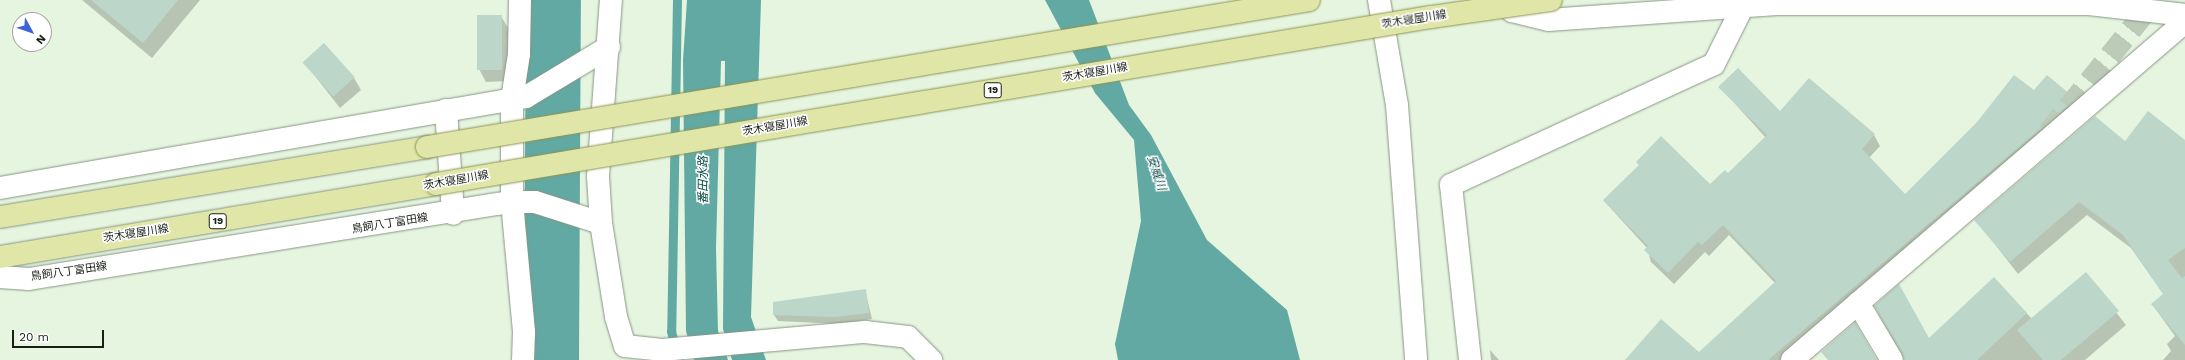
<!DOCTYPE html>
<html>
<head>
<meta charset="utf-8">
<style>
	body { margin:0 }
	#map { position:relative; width:2185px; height:360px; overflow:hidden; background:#e5f5e0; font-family:"Work Sans","Noto Sans JP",sans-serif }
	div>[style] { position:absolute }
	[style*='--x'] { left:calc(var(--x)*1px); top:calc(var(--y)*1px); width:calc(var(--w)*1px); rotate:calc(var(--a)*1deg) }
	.water>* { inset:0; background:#62a9a3 }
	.shadow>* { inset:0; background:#0003 }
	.stream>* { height:9px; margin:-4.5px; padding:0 4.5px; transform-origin:4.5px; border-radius:4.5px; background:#62a9a3 }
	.river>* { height:55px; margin:-27.5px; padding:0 27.5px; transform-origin:27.5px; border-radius:27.5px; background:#62a9a3 }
	.building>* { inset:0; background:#bcd6c9; transform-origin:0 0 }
	.minor-tunnel>* { height:22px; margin-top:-11px; transform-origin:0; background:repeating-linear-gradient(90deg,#bccab8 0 22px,transparent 0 33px) }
	.roads { filter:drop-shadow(0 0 1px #889683) drop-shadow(0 0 1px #889683) }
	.minor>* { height:22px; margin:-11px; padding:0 11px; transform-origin:11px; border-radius:11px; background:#fff }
	.secondary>* { height:22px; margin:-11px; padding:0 11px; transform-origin:11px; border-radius:11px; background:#fff }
	.primary>* { height:22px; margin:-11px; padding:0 11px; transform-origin:11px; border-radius:11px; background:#e0e5a8 }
	.bridges { filter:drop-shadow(0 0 1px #8d9450) drop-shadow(0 0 1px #8d9450) }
	.primary-bridge>* { height:22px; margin:-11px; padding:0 11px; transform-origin:11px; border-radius:11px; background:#e0e5a8 }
	span { translate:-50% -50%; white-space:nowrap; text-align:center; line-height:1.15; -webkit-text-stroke:3px #fff; paint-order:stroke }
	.shield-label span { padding:1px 3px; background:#fff; border:1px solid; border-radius:3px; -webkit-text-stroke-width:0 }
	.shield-label { font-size:10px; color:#191f17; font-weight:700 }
	.street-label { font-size:11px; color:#191f17 }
	.water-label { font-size:12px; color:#084b48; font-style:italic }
	.north { position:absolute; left:12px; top:12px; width:40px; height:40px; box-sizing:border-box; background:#fff; border:1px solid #a3a5a2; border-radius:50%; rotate:130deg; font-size:11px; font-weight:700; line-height:16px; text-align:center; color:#191f17 }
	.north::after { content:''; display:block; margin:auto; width:14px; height:18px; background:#3d64d6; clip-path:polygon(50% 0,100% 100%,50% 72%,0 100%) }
	.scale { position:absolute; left:12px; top:330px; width:92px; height:18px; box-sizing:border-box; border:2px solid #191f17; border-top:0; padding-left:5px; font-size:12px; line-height:14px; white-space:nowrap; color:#191f17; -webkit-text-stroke:3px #fff; paint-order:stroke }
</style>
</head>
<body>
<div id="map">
	<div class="water">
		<div style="clip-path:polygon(687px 0,761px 0,751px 317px,766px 360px,732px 360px,723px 329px,725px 61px,721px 61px,716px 248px,718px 331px,728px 360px,694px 360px,686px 331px,683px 60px)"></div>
		<div style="clip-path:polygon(1045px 0,1089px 0,1129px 105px,1151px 135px,1207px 240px,1287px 310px,1300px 360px,1118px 360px,1115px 344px,1141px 221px,1134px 140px,1095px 93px)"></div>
	</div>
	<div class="shadow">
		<div style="clip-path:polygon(82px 0,200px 0,152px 58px)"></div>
		<div style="clip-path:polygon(501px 16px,508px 28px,509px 81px,486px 82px,479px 69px)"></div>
		<div style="clip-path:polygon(304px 62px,354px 78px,361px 90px,340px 108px)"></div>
		<div style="clip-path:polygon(2047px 76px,2075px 100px,2081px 111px,1789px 360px,1728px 360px,1775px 283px,1729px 235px,1709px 256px,1705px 252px,1674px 284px,1651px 262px,1647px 248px,1604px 201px,1710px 186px,1728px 174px,1766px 138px,1720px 87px,1780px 112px,1874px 135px,1880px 146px,1869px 158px,1905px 196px,2035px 92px)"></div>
		<div style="clip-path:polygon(2185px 141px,2185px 360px,2163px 360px,2171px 351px,2167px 344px,2175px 336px,2152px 304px,2164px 295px,2131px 248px,2087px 215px,2018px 274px,1976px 220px,2125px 142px)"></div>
		<div style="clip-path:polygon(2086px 274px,2126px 325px,2085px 360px,1907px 360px,1994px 278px,2032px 319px)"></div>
		<div style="clip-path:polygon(865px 290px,872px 319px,839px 324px,778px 321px,774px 315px)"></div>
		<div style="clip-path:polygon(1490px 350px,1499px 360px,1491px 360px)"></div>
	</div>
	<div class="stream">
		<div style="--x:677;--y:0;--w:331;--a:91"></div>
		<div style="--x:671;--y:331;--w:30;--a:75"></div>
	</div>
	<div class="river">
		<div style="--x:551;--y:360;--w:360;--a:-89.7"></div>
	</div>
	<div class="building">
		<div style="clip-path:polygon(91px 0,178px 0,143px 43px)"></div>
		<div style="left:477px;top:15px;width:25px;height:55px"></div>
		<div style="left:324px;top:43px;width:46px;height:29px;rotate:48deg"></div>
		<div style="clip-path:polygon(1738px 68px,1780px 111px,1809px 78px,1875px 134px,1862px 149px,1905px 194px,1977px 122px,2014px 75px,2034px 90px,2047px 75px,2076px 99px,1768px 360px,1625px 360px,1661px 319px,1699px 352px,1776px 281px,1723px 225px,1702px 245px,1698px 242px,1668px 273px,1644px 250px,1648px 246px,1603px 200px,1639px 165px,1636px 162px,1661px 136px,1710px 184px,1725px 170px,1728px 173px,1767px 135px,1718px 87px)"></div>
		<div style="clip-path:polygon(2148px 111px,2185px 140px,2185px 248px,2168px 260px,2182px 278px,2185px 276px,2185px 345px,2151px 304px,2163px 294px,2123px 235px,2079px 202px,2010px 262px,1974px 220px,2095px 116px,2125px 141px)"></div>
		<div style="clip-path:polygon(2086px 272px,2119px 311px,2061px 360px,2043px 360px,2017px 330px)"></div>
		<div style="clip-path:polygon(1994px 277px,2027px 313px,1977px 360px,1904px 360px,1874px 306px,1899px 284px,1929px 338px)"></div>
		<div style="clip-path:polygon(866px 289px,869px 313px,835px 317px,773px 315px,773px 302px)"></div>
		<div style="clip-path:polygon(1855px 322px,1877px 360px,1828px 360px,1821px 352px)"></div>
	</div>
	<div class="minor-tunnel">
		<div style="--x:2048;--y:133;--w:171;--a:-51.2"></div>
	</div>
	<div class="roads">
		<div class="minor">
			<div style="--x:520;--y:0;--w:54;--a:91.1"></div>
			<div style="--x:519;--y:54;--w:47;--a:98.7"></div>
			<div style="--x:512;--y:100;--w:102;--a:90"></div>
			<div style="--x:512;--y:202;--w:131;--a:84.7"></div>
			<div style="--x:524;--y:332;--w:28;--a:92"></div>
			<div style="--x:1379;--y:0;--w:107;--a:80.3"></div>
			<div style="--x:1397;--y:105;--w:256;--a:85.7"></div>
			<div style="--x:1502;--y:0;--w:15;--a:48"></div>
			<div style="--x:1512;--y:11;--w:37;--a:14"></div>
			<div style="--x:1548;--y:20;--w:229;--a:-4"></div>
			<div style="--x:1776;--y:4;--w:313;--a:0"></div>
			<div style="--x:2089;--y:4;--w:97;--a:6.5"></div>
			<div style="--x:446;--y:110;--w:104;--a:86.1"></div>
			<div style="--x:601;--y:223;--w:95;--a:80.9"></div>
			<div style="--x:616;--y:317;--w:30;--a:73"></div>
			<div style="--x:625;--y:346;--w:37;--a:6"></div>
			<div style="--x:662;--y:350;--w:204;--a:-5.1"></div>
			<div style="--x:865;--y:332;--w:43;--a:6.6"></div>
			<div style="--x:908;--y:337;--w:33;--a:45"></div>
			<div style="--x:1858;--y:303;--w:66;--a:59.2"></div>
			<div style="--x:1470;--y:360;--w:176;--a:-96.2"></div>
			<div style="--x:1451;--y:185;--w:289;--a:-24.7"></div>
			<div style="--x:1714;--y:64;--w:65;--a:-63.4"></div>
			<div style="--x:1792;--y:360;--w:518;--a:-40.7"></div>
		</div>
		<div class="secondary">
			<div style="--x:0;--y:188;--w:534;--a:-9.82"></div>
			<div style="--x:526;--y:97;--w:97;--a:-31.1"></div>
			<div style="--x:0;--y:277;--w:29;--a:4"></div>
			<div style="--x:29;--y:279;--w:489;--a:-9.1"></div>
			<div style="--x:512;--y:202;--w:23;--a:0"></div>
			<div style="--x:535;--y:202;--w:69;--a:17.7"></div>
			<div style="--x:601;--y:223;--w:47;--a:-93.7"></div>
			<div style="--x:598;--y:176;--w:176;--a:-85.8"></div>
		</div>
		<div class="primary">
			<div style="--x:0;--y:217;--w:433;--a:-9.3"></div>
			<div style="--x:0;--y:257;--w:442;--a:-9.5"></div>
		</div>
	</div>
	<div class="bridges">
		<div class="primary-bridge">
			<div style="--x:427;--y:147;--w:894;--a:-9.46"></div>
			<div style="--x:436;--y:184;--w:1009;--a:-9.53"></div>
			<div style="--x:1431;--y:17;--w:121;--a:-8.1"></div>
		</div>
	</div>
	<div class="shield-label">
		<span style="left:993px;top:90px">19</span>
		<span style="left:218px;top:221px">19</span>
	</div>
	<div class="street-label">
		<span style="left:1414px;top:20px;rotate:-9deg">茨木寝屋川線</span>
		<span style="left:1095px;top:73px;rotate:-10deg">茨木寝屋川線</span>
		<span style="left:775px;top:127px;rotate:-10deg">茨木寝屋川線</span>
		<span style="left:456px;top:181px;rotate:-10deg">茨木寝屋川線</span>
		<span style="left:390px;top:224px;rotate:-9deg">鳥飼八丁富田線</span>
		<span style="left:136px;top:234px;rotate:-9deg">茨木寝屋川線</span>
		<span style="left:69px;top:272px;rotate:-8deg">鳥飼八丁富田線</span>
	</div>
	<div class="water-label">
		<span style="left:1156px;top:173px;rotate:72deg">安威川</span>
		<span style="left:704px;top:180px;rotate:-90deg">番田水路</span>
	</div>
	<div class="north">N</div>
	<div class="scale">20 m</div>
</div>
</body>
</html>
